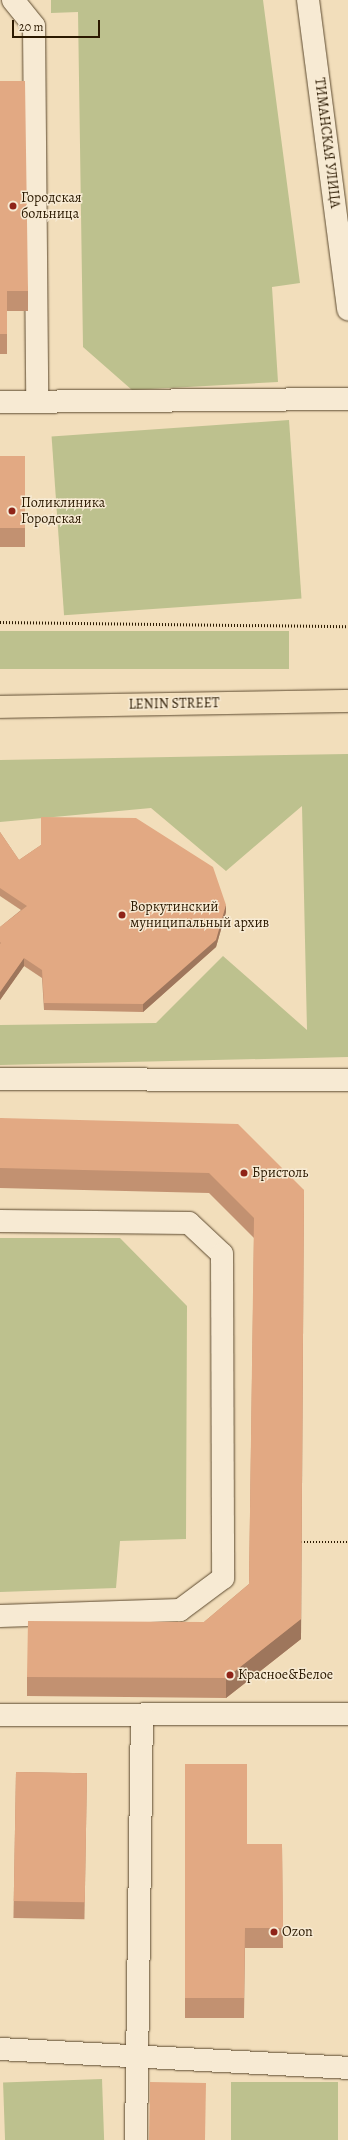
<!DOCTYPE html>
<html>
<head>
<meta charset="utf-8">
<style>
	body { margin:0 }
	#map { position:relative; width:348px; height:2140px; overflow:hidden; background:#f2debb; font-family:Alegreya,serif }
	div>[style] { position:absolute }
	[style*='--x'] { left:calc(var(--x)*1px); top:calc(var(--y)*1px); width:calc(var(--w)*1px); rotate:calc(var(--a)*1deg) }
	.green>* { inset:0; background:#bdc18e; transform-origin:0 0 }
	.path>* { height:2.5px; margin-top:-1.25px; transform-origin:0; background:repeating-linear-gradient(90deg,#2b1900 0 1px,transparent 0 3px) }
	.roads { filter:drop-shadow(0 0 1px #5d4a2f) drop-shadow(0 0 1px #5d4a2f) }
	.minor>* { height:22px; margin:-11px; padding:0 11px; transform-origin:11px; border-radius:11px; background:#f7ead3 }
	.major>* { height:22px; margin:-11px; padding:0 11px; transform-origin:11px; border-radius:11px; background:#f2debb }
	.wall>* { inset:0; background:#c29171; transform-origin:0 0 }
	.shaded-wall>* { inset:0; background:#9e765c }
	.building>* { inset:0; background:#e2a983; transform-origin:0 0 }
	.dots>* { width:11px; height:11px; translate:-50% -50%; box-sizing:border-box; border:2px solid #f7ead3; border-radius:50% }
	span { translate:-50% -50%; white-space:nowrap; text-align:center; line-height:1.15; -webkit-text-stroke:3px #f7ead3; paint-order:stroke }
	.street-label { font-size:14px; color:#2b1900 }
	.poi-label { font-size:14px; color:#2b1900 }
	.left { translate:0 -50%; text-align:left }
	.scale { position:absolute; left:12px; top:20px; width:88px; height:18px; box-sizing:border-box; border:2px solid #2b1900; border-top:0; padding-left:5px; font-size:12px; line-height:14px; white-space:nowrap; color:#2b1900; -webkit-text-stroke:3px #f7ead3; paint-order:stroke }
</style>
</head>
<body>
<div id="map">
	<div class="green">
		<div style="clip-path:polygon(51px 0,263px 0,300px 283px,272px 287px,278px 382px,132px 390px,83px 347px,78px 12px,51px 13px)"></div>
		<div style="left:289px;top:420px;width:179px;height:238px;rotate:86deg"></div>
		<div style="left:0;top:631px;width:289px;height:38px"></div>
		<div style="clip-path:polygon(348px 754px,348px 1057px,0 1065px,0 1025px,156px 1023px,223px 956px,307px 1030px,302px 806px,226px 871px,151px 808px,0 822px,0 760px)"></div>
		<div style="clip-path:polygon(0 1238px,120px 1238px,187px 1306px,186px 1539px,120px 1541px,116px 1588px,0 1592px)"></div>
		<div style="left:102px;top:2079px;width:61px;height:99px;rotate:88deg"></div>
		<div style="left:338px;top:2082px;width:58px;height:107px;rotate:90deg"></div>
	</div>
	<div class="path">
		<div style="--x:0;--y:622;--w:348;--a:0.7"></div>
		<div style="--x:301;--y:1542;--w:47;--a:0"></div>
	</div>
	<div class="roads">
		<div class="minor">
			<div style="--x:13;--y:0;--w:33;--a:51"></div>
			<div style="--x:34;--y:26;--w:375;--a:89.5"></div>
			<div style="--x:308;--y:0;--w:312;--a:82.6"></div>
			<div style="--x:0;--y:402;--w:348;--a:-0.5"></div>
			<div style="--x:0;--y:1079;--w:348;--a:0.2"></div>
			<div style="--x:0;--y:1221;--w:189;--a:0.6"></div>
			<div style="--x:189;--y:1223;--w:45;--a:43.2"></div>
			<div style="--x:222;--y:1254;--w:324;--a:89.8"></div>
			<div style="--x:223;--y:1578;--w:54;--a:143.3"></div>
			<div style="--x:180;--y:1610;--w:180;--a:178.1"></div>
			<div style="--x:0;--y:1715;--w:348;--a:-0.2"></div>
			<div style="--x:0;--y:2049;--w:349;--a:3.1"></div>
			<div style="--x:136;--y:2140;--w:425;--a:-89.2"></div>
		</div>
		<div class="major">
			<div style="--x:0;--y:707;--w:348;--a:-1"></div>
		</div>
	</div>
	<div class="wall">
		<div style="clip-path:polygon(0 81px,28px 291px,28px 311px,7px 311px,7px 354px,0 354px)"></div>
		<div style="left:0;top:456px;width:25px;height:91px"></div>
		<div style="clip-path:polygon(0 832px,19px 860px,41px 845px,226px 912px,216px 947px,143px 1012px,44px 1010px,42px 978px,24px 966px,0 1000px,0 927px,21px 910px,0 896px)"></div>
		<div style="clip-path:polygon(0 1118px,304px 1190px,301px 1639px,226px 1698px,27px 1696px,27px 1677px,204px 1622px,249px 1584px,254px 1238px,209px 1193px,0 1188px)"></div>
		<div style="clip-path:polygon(185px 1764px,247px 1844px,282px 1844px,283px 1948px,245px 1948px,244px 2018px,185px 2018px)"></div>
		<div style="left:16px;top:1772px;width:71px;height:146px;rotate:1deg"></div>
	</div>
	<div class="shaded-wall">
		<div style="clip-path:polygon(226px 905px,226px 912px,216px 947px,143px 1012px,143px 1004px)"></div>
		<div style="clip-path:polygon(24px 958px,24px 966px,0 1000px,0 992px)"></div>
		<div style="clip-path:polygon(304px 1190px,301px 1639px,226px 1698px,226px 1678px,301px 1619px)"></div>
	</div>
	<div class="building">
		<div style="clip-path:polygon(0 81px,25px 81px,28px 291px,7px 291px,7px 334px,0 334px)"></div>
		<div style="left:0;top:456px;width:25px;height:72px"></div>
		<div style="clip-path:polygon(41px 817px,136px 818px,213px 867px,226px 905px,216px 940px,143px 1004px,44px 1003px,42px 970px,24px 958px,0 992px,0 944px,1px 943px,0 942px,0 927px,27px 906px,0 888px,0 832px,19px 860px,41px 845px)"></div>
		<div style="clip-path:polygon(0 1118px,238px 1124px,304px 1190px,301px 1619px,226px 1678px,27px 1677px,28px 1621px,204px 1622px,249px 1584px,254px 1218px,209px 1173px,0 1168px)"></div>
		<div style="clip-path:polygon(185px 1764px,247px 1764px,247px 1844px,282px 1844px,283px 1928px,245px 1928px,244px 1998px,185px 1998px)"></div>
		<div style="left:16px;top:1772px;width:71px;height:129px;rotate:1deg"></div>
		<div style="left:150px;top:2082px;width:56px;height:58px;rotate:1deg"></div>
	</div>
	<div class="dots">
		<div style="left:13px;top:206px;background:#8f2418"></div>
		<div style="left:12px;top:511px;background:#8f2418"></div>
		<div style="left:122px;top:915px;background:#8f2418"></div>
		<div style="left:244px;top:1173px;background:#8f2418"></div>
		<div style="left:230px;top:1675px;background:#8f2418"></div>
		<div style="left:274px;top:1932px;background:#8f2418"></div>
	</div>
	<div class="street-label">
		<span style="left:327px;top:143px;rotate:83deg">ТИМАНСКАЯ УЛИЦА</span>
		<span style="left:174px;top:704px;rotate:-1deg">LENIN STREET</span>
	</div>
	<div class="poi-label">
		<span class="left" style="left:21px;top:206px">Городская<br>больница</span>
		<span class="left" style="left:21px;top:511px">Поликлиника<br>Городская</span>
		<span class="left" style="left:130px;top:915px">Воркутинский<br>муниципальный архив</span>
		<span class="left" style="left:252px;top:1173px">Бристоль</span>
		<span class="left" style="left:238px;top:1675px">Красное&amp;Белое</span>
		<span class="left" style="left:282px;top:1932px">Ozon</span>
	</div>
	<div class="scale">20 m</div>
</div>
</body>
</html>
